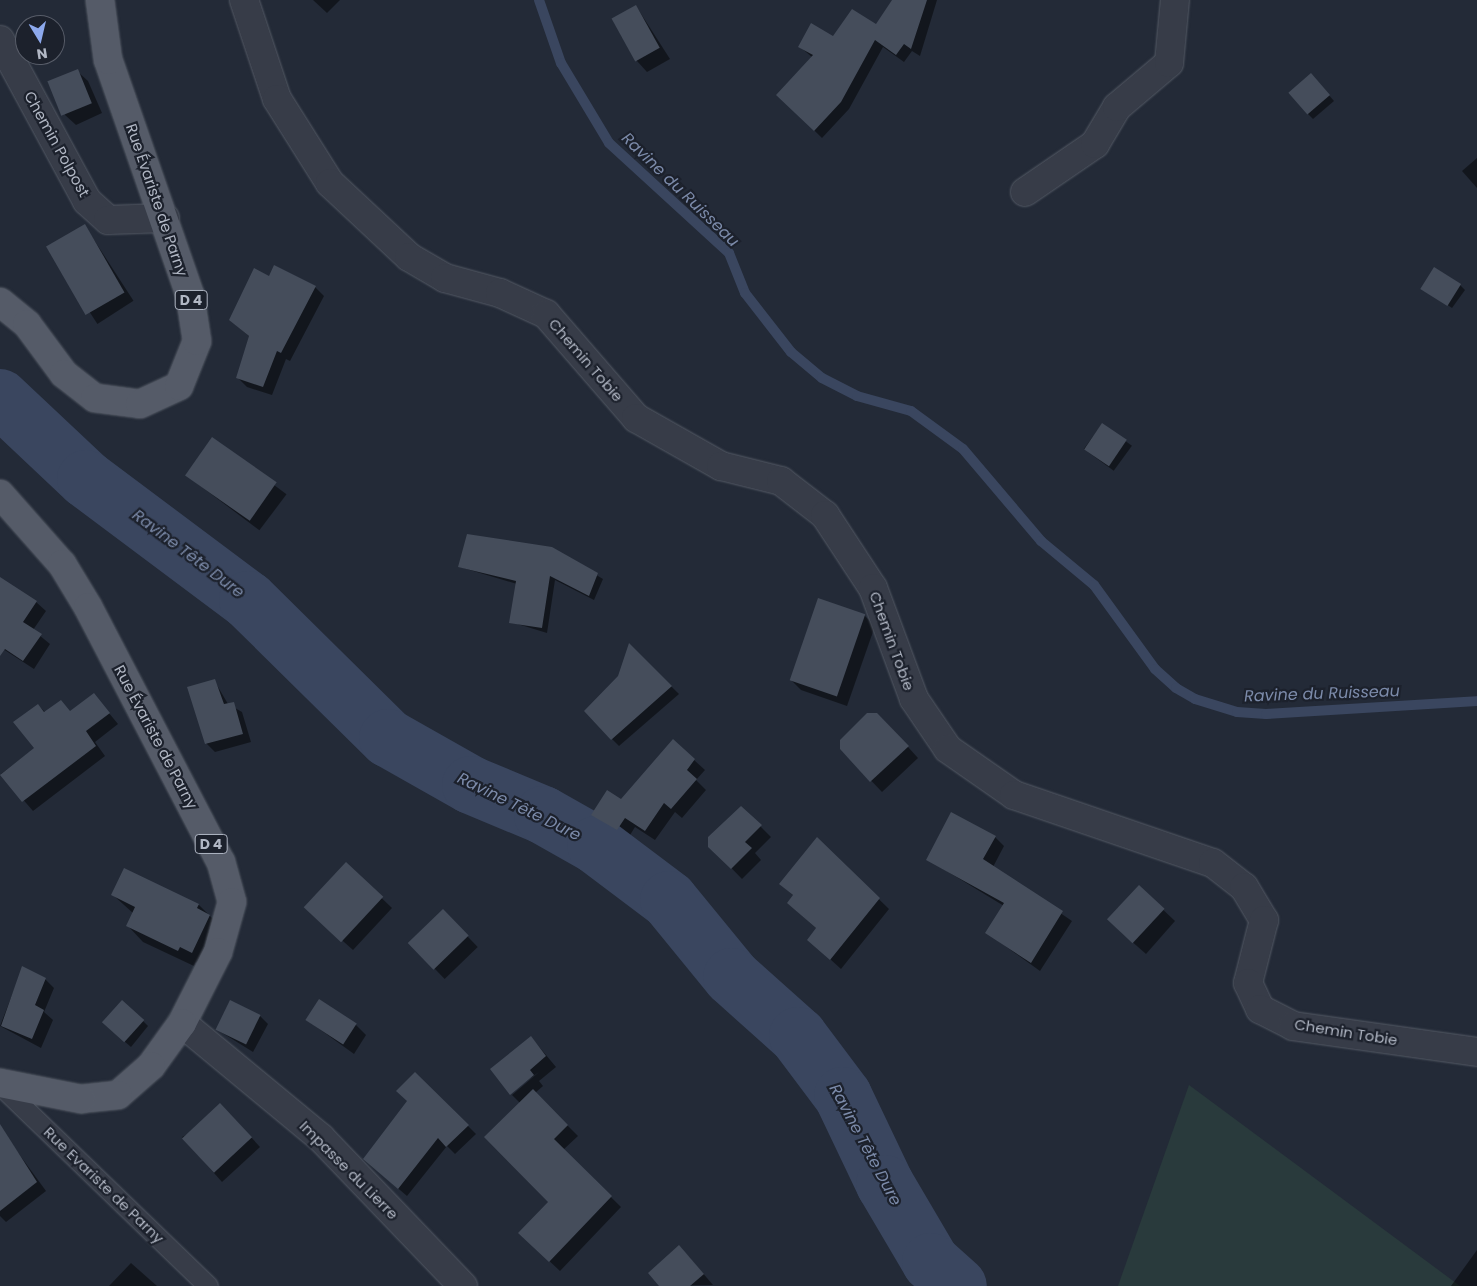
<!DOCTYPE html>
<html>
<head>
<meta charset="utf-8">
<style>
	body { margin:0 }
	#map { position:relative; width:1477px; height:1286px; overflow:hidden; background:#232a37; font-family:Poppins,sans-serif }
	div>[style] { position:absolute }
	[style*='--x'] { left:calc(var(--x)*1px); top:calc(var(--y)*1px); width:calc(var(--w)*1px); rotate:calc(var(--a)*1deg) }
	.green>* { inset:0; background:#293a3c }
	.shadow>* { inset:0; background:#0007; transform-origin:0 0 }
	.stream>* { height:10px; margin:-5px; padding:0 5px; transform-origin:5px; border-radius:5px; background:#3a465f }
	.river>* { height:58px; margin:-29px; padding:0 29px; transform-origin:29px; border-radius:29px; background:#3a465f }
	.building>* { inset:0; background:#454d5b; transform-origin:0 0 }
	.roads { filter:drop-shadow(0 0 1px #545a65) drop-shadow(0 0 1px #545a65) }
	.service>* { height:19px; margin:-9.5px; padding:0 9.5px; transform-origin:9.5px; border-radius:9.5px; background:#373c48 }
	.minor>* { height:28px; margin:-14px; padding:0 14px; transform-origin:14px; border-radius:14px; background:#373c48 }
	.primary>* { height:28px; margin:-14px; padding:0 14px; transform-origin:14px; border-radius:14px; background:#555b68 }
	span { translate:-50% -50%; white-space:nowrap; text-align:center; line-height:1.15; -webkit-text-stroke:4.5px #1c212c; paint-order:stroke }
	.shield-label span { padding:1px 4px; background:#1c212c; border:1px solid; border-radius:4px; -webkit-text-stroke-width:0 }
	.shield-label { font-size:14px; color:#b1b7c4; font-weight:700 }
	.street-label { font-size:15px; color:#b1b7c4 }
	.water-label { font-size:16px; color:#7c8baa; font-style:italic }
	.north { position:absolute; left:15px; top:15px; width:50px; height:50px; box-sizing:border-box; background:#1c212c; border:1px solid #585d69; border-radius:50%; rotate:171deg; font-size:14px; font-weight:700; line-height:20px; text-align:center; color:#b1b7c4 }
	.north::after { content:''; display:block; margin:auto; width:18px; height:22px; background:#8da9ed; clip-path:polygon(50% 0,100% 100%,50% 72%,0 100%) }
</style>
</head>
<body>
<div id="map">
	<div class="green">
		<div style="clip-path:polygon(1189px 1085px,1460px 1286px,1118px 1286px)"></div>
	</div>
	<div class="shadow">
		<div style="clip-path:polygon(313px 0,340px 0,327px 13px)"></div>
		<div style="clip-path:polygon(893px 0,937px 0,920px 56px,912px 51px,904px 62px,883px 47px,849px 109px,822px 138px,778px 95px,812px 57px,800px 47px,876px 25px)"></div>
		<div style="clip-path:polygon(636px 6px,670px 59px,647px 72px,637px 61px)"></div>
		<div style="clip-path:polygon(77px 71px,88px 81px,102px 113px,76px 125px,65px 115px)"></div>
		<div style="clip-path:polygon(1316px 80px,1334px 101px,1313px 119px,1308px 114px)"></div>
		<div style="clip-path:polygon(1477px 158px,1477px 188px,1462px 171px)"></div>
		<div style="left:85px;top:226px;width:89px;height:43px;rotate:57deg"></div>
		<div style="clip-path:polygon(270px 277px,315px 287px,324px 296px,290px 361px,286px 359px,272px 395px,247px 387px,238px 378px,250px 337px,230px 320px)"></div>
		<div style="clip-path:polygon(1460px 285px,1465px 290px,1452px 308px,1422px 288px)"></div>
		<div style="left:1102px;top:424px;width:37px;height:31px;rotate:36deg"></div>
		<div style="left:213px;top:439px;width:92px;height:45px;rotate:37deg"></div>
		<div style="clip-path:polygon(551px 548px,603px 579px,594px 600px,555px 580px,547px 633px,511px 622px,517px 584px,460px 567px)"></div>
		<div style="clip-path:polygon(0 592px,36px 602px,46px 611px,33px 630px,50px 644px,34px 669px,0 647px)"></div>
		<div style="clip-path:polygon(864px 615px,875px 626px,847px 706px,801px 690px,791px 680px)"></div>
		<div style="clip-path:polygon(629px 645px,679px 694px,619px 746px,612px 739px,619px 677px)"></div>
		<div style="clip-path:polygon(214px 680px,228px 704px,242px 712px,251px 742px,215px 752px,206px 743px)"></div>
		<div style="clip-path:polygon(94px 695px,118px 724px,95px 742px,105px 756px,33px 811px,1px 774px,35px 748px,38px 705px,46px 713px,71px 712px)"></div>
		<div style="clip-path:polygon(888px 725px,918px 758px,882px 792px,841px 749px)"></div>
		<div style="clip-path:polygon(694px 760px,705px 770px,696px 780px,706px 790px,682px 818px,675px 812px,655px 840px,635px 827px,627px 840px,593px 815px)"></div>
		<div style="clip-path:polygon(741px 807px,771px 837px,755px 853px,761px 860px,742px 879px,710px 846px)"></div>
		<div style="clip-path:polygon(995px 837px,1004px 846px,993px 867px,1072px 921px,1040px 971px,987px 933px,1004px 906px,927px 859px)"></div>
		<div style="clip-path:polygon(817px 839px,889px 909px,841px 969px,819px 949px,817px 929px,788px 903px,794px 896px,780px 884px)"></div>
		<div style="clip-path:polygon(346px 864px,392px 908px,353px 950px,316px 917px)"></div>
		<div style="clip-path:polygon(1139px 887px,1175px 921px,1146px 954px,1121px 932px)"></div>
		<div style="clip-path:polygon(113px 895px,199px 905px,226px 932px,208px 968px,196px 962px,194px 966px,143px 942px,128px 926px,134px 914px)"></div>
		<div style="left:443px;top:911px;width:50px;height:46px;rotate:46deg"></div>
		<div style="clip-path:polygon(21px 972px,45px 979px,54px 988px,44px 1012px,53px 1020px,41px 1048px,0 1026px)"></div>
		<div style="clip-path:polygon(260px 1016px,268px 1024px,253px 1052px,216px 1029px)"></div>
		<div style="clip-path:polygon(307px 1020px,356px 1025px,366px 1035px,354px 1054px)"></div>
		<div style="clip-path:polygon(143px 1021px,148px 1026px,131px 1047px,109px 1028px)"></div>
		<div style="clip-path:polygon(531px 1037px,556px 1067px,539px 1081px,543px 1086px,535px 1093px,578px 1136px,563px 1150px,621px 1207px,560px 1271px,530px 1243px,550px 1202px,520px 1103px,512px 1095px,539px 1072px,510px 1093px)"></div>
		<div style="clip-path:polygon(415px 1073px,476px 1134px,455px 1154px,447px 1146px,407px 1196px,373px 1167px,408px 1101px)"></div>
		<div style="clip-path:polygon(230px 1114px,260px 1147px,222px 1182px,182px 1137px)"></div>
		<div style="clip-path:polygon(8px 1139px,46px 1191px,6px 1222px,0 1216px,0 1146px)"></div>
		<div style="clip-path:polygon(679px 1247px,689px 1257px,713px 1285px,660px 1286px)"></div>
		<div style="clip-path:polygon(1477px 1250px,1477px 1286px,1451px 1286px)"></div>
		<div style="clip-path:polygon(131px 1263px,157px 1286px,109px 1286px)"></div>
	</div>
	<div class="stream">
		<div style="--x:539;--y:0;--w:67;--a:70.8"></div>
		<div style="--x:561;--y:63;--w:93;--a:59"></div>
		<div style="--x:609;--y:143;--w:163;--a:42.5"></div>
		<div style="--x:729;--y:253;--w:43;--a:68.2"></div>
		<div style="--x:745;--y:293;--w:75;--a:52.1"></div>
		<div style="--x:791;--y:352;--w:40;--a:40"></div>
		<div style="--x:822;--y:378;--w:39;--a:27"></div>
		<div style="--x:857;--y:396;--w:56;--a:15.5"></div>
		<div style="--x:911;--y:411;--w:64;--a:36.2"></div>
		<div style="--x:963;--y:449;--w:121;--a:49.7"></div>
		<div style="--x:1041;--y:541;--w:69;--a:39.7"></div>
		<div style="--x:1094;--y:585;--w:104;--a:54"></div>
		<div style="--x:1155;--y:669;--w:28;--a:42"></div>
		<div style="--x:1176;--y:688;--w:22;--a:30"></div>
		<div style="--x:1195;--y:699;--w:44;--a:17.2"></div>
		<div style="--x:1237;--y:712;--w:29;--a:4"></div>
		<div style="--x:1266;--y:714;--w:211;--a:-3.5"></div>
	</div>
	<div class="river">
		<div style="--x:0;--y:398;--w:118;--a:43.3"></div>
		<div style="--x:86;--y:479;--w:202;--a:36.8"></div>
		<div style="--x:248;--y:600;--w:197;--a:44.6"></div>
		<div style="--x:388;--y:738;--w:95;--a:29.5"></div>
		<div style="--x:471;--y:785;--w:78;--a:22.6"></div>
		<div style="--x:543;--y:815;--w:61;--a:29.5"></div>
		<div style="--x:596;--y:845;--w:91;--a:37"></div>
		<div style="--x:669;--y:900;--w:99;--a:50.7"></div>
		<div style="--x:732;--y:977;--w:89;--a:41.8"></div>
		<div style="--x:798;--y:1036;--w:75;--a:53.1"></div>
		<div style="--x:843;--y:1096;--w:98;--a:64.5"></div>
		<div style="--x:885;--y:1184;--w:91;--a:59.5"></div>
		<div style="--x:931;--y:1262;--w:36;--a:42"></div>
	</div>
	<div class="building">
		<div style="clip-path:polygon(892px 0,927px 0,911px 49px,904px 44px,896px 55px,875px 40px,841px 102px,814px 131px,776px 95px,813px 55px,798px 47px,811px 23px,833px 36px,852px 9px,876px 24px)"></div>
		<div style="left:636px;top:5px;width:49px;height:28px;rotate:61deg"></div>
		<div style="left:78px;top:69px;width:37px;height:33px;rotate:68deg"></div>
		<div style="left:1311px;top:73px;width:29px;height:30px;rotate:49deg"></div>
		<div style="left:85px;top:224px;width:79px;height:45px;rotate:60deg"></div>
		<div style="clip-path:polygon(274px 265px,316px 286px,281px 353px,277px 351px,263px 387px,236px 378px,249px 336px,229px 320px,254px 268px,269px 276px)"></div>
		<div style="left:1434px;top:267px;width:32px;height:26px;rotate:32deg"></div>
		<div style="left:1102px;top:423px;width:30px;height:32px;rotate:34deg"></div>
		<div style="left:212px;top:437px;width:79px;height:47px;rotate:35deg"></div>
		<div style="clip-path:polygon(467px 534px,552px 547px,598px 573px,589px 596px,550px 576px,542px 628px,509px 623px,516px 581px,458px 567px)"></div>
		<div style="clip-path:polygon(0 577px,37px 601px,23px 622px,42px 634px,23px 661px,5px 649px,0 656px)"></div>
		<div style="left:818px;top:598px;width:50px;height:87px;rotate:19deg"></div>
		<div style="clip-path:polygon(629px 643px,672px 686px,611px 740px,584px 711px,618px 676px)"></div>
		<div style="clip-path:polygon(215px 679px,224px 704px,234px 702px,243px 734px,205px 744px,187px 687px)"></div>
		<div style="clip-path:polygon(94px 693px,110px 713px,86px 731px,96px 746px,22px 802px,0 775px,34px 748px,13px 722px,38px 704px,44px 712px,61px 700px,70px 711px)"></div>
		<div style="clip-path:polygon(867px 713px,877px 713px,909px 746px,870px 782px,840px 749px,840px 740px)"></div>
		<div style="clip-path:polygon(673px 739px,695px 759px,687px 770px,697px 779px,671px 809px,664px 803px,645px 831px,625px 818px,617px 830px,591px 815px,607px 790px,621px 799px)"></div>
		<div style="clip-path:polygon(741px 806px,762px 825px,745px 842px,752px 848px,731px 869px,708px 847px,708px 837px)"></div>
		<div style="clip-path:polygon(951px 812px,996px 836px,983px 859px,1063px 911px,1031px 963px,985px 933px,1004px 903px,926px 860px)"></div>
		<div style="clip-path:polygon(817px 837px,880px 898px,830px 960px,807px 940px,816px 928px,787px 903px,793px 895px,779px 884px)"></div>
		<div style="left:346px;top:862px;width:51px;height:62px;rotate:43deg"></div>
		<div style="clip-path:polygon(124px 868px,199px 904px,197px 908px,210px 915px,192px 953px,180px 947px,178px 951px,126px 926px,135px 907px,111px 895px)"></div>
		<div style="left:1139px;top:885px;width:35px;height:47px;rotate:43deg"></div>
		<div style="left:443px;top:909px;width:37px;height:49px;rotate:46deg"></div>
		<div style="clip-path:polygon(22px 966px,46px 978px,35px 1005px,44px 1010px,32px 1039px,1px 1026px)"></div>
		<div style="left:319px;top:999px;width:45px;height:25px;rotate:33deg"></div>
		<div style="left:122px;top:1000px;width:30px;height:30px;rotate:42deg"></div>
		<div style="left:230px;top:1000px;width:34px;height:33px;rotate:26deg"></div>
		<div style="clip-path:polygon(531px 1036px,546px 1056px,530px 1070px,534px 1075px,510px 1095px,490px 1069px)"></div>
		<div style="clip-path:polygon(415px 1072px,469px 1125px,446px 1147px,438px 1138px,398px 1189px,363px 1159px,407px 1101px,396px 1091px)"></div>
		<div style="clip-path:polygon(533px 1089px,568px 1125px,554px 1139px,612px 1196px,549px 1262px,518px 1233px,548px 1202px,484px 1137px)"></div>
		<div style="left:220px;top:1103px;width:47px;height:52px;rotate:47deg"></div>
		<div style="clip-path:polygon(0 1124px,37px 1182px,0 1211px)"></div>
		<div style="clip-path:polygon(679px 1245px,704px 1274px,690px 1286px,659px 1286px,648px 1273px)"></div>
	</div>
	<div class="roads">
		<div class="service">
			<div style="--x:0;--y:1085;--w:289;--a:44"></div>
		</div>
		<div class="minor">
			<div style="--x:244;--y:0;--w:104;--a:71.6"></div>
			<div style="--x:277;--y:99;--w:99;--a:57.8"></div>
			<div style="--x:330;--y:183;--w:108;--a:43.1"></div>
			<div style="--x:409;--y:257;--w:42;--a:30.3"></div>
			<div style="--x:445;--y:278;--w:57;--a:15.3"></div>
			<div style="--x:500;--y:293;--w:51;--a:24.5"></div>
			<div style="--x:546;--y:314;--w:138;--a:49.1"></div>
			<div style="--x:636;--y:418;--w:98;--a:29.5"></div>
			<div style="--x:721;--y:466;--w:62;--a:14"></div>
			<div style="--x:781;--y:481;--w:56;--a:37.7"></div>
			<div style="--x:825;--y:515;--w:87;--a:56.7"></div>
			<div style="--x:873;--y:588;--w:118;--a:69.7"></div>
			<div style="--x:914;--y:699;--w:60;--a:55.8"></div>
			<div style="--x:948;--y:749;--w:80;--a:34.9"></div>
			<div style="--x:1014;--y:795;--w:210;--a:18.9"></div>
			<div style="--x:1213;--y:863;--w:39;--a:38"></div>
			<div style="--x:1244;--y:887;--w:39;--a:59"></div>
			<div style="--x:1264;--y:920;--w:65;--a:104.3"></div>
			<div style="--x:1248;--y:983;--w:29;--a:65"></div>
			<div style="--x:1260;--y:1009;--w:37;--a:27"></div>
			<div style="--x:1293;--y:1026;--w:186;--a:8"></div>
			<div style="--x:0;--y:40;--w:183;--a:61.6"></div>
			<div style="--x:87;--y:201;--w:28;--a:42"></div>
			<div style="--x:108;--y:220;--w:57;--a:-2"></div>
			<div style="--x:1025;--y:192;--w:85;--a:-34.4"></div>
			<div style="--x:1095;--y:144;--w:43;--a:-59.3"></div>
			<div style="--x:1117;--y:107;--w:68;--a:-40.2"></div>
			<div style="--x:1169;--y:63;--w:63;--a:-84.6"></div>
			<div style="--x:182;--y:1023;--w:180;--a:39.6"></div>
			<div style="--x:321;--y:1138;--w:205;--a:46.2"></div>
		</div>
		<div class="primary">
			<div style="--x:0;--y:302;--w:35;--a:39"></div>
			<div style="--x:27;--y:324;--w:62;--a:53.5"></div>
			<div style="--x:64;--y:374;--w:39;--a:38"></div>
			<div style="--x:95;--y:398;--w:45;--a:7.6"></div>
			<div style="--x:140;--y:404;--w:43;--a:-24.8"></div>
			<div style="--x:179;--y:386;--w:48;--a:-68.2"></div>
			<div style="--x:197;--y:341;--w:47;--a:-98.7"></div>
			<div style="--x:190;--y:295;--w:249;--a:-109.2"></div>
			<div style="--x:108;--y:60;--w:61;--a:-97.6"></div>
			<div style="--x:0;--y:494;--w:94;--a:48.5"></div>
			<div style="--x:62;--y:564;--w:50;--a:58.8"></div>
			<div style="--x:88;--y:607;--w:288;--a:62.5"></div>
			<div style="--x:221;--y:862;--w:41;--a:74.6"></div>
			<div style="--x:232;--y:902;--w:52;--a:105.6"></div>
			<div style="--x:218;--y:952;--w:80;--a:116.9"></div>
			<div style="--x:182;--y:1023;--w:53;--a:125.8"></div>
			<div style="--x:151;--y:1066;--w:44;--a:138.7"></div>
			<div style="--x:118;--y:1095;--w:37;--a:174"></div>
			<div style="--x:81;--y:1099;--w:83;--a:-168.8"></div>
		</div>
	</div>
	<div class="shield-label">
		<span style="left:191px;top:300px">D 4</span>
		<span style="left:211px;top:844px">D 4</span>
	</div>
	<div class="street-label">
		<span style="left:57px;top:144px;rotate:61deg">Chemin Polpost</span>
		<span style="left:157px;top:200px;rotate:71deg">Rue Évariste de Parny</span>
		<span style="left:586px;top:360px;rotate:49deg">Chemin Tobie</span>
		<span style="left:892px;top:641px;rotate:70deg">Chemin Tobie</span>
		<span style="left:156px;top:737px;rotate:62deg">Rue Évariste de Parny</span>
		<span style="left:1346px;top:1032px;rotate:9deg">Chemin Tobie</span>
		<span style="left:349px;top:1170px;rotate:45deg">Impasse du Lierre</span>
		<span style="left:104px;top:1185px;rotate:44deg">Rue Evariste de Parny</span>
	</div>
	<div class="water-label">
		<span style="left:680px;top:190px;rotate:44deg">Ravine du Ruisseau</span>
		<span style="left:188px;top:554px;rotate:37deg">Ravine Tête Dure</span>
		<span style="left:1322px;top:694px;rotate:-2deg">Ravine du Ruisseau</span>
		<span style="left:519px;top:807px;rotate:26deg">Ravine Tête Dure</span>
		<span style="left:865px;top:1145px;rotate:62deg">Ravine Tête Dure</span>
	</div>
	<div class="north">N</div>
</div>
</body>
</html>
